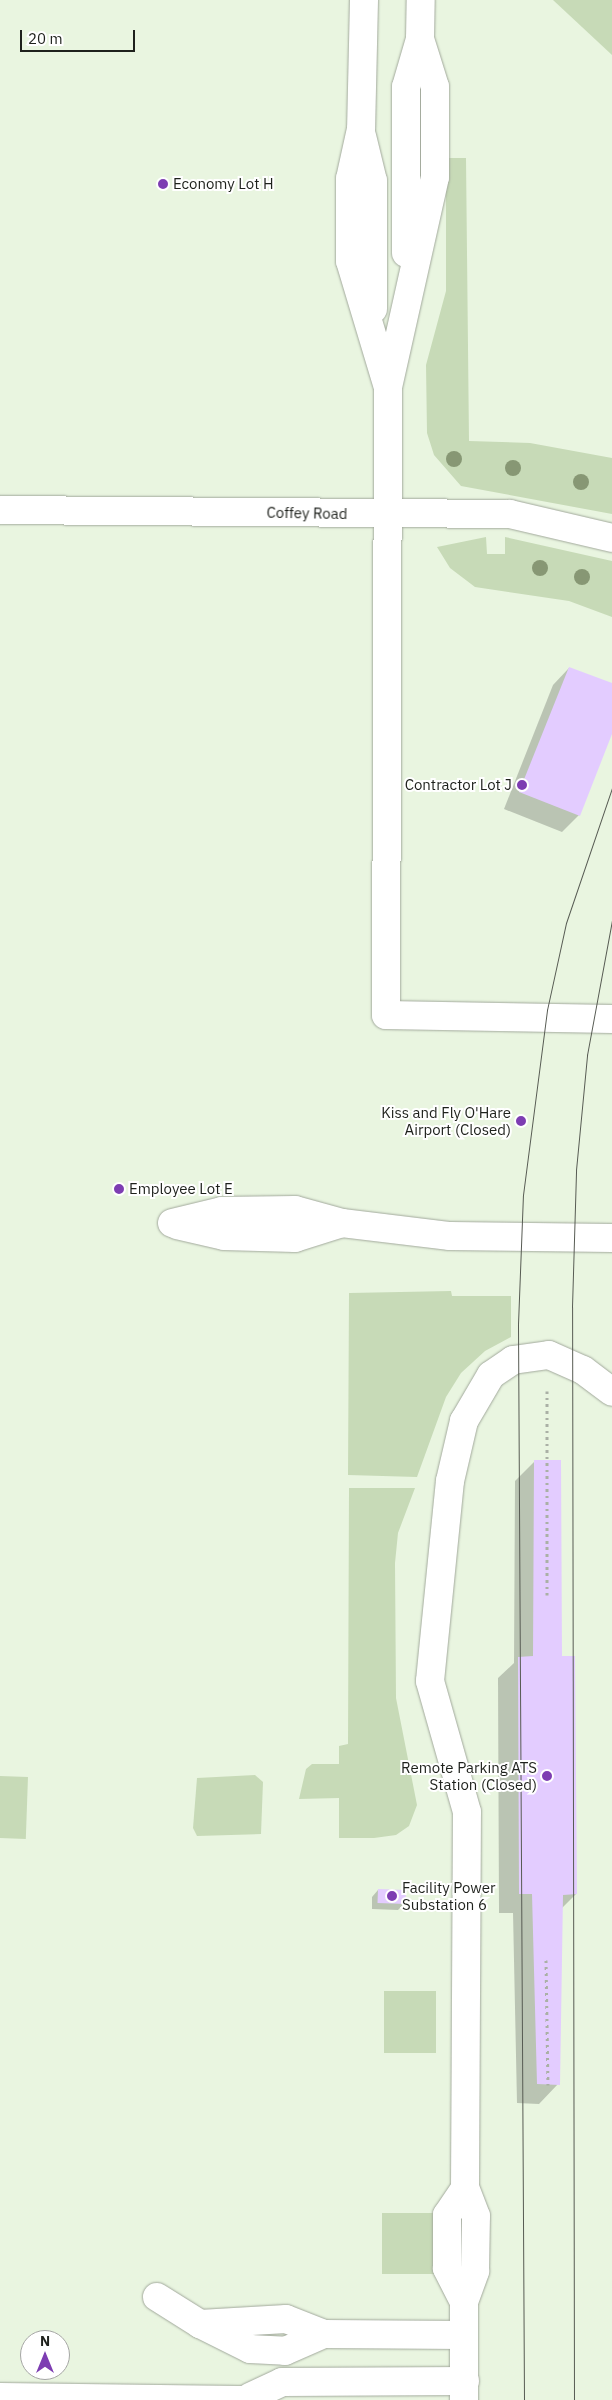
<!DOCTYPE html>
<html>
<head>
<meta charset="utf-8">
<style>
	body { margin:0 }
	#map { position:relative; width:612px; height:2400px; overflow:hidden; background:#f7fef0; font-family:"IBM Plex Sans",sans-serif }
	div>[style] { position:absolute }
	[style*='--x'] { left:calc(var(--x)*1px); top:calc(var(--y)*1px); width:calc(var(--w)*1px); rotate:calc(var(--a)*1deg) }
	.built>* { inset:0; background:#e9f5e0 }
	.green>* { inset:0; background:#c7dab7; transform-origin:0 0 }
	.shadow>* { inset:0; background:#0003 }
	.building>* { inset:0; background:#e3ccff; transform-origin:0 0 }
	.path>* { height:3px; margin-top:-1.5px; transform-origin:0; background:repeating-linear-gradient(90deg,#aab0a5 0 2.5px,transparent 0 6.5px) }
	.roads { filter:drop-shadow(0 0 1px #a2a99c) drop-shadow(0 0 1px #a2a99c) }
	.minor>* { height:28px; margin:-14px; padding:0 14px; transform-origin:14px; border-radius:14px; background:#fff }
	.tram>* { height:1px; margin:-0.5px; padding:0 0.5px; transform-origin:0.5px; border-radius:0.5px; background:#575b53 }
	.trees>* { width:16px; height:16px; margin:-8px; border-radius:50%; background:#879774 }
	.dots>* { width:14px; height:14px; translate:-50% -50%; box-sizing:border-box; border:2px solid #fff; border-radius:50% }
	span { translate:-50% -50%; white-space:nowrap; text-align:center; line-height:1.15; -webkit-text-stroke:4px #fff; paint-order:stroke }
	.poi-label { font-size:15px; color:#1e211c }
	.left { translate:0 -50%; text-align:left }
	.right { translate:-100% -50%; text-align:right }
	.street-label { font-size:15px; color:#1e211c }
	.north { position:absolute; left:20px; top:2330px; width:50px; height:50px; box-sizing:border-box; background:#fff; border:1px solid #a5a6a4; border-radius:50%; rotate:0deg; font-size:14px; font-weight:700; line-height:20px; text-align:center; color:#1e211c }
	.north::after { content:''; display:block; margin:auto; width:18px; height:22px; background:#7d3db2; clip-path:polygon(50% 0,100% 100%,50% 72%,0 100%) }
	.scale { position:absolute; left:20px; top:30px; width:115px; height:22px; box-sizing:border-box; border:2px solid #1e211c; border-top:0; padding-left:6px; font-size:15px; line-height:18px; white-space:nowrap; color:#1e211c; -webkit-text-stroke:4px #fff; paint-order:stroke }
</style>
</head>
<body>
<div id="map">
	<div class="built">
		<div style="clip-path:polygon(evenodd,0 0,612px 0,612px 2400px,0 2400px,0 0,30px 2340px,60px 2340px,60px 2370px,30px 2370px,30px 2340px)"></div>
	</div>
	<div class="green">
		<div style="clip-path:polygon(553px 0,612px 0,612px 55px)"></div>
		<div style="clip-path:polygon(446px 158px,466px 158px,469px 441px,530px 443px,612px 458px,612px 514px,461px 486px,434px 455px,427px 433px,426px 365px,446px 291px)"></div>
		<div style="clip-path:polygon(486px 537px,487px 554px,505px 554px,505px 537px,612px 561px,612px 617px,569px 601px,475px 587px,450px 568px,437px 547px)"></div>
		<div style="clip-path:polygon(451px 1291px,452px 1296px,511px 1296px,511px 1337px,485px 1351px,461px 1373px,446px 1397px,417px 1477px,348px 1475px,349px 1293px)"></div>
		<div style="clip-path:polygon(349px 1488px,415px 1488px,398px 1533px,395px 1563px,396px 1698px,417px 1805px,409px 1826px,396px 1835px,374px 1838px,339px 1838px,339px 1798px,299px 1799px,306px 1769px,312px 1764px,339px 1764px,339px 1746px,348px 1744px)"></div>
		<div style="clip-path:polygon(255px 1775px,263px 1782px,261px 1834px,197px 1836px,193px 1828px,197px 1778px)"></div>
		<div style="left:0;top:1776px;width:28px;height:62px;rotate:2deg"></div>
		<div style="left:436px;top:1991px;width:62px;height:52px;rotate:90deg"></div>
		<div style="left:382px;top:2213px;width:55px;height:61px"></div>
	</div>
	<div class="shadow">
		<div style="clip-path:polygon(569px 668px,612px 685px,612px 731px,579px 815px,562px 832px,504px 809px,553px 685px)"></div>
		<div style="clip-path:polygon(535px 1461px,561px 1657px,576px 1894px,562px 1908px,558px 2084px,539px 2104px,517px 2103px,513px 1913px,499px 1913px,498px 1678px,514px 1663px,515px 1481px)"></div>
		<div style="clip-path:polygon(378px 1890px,405px 1903px,398px 1910px,372px 1909px,372px 1897px)"></div>
	</div>
	<div class="building">
		<div style="clip-path:polygon(569px 667px,612px 683px,612px 734px,580px 816px,519px 792px)"></div>
		<div style="clip-path:polygon(534px 1460px,561px 1460px,562px 1656px,575px 1656px,577px 1894px,563px 1895px,560px 2085px,537px 2084px,532px 1894px,519px 1894px,518px 1657px,533px 1656px)"></div>
		<div style="left:378px;top:1889px;width:28px;height:14px;rotate:2deg"></div>
	</div>
	<div class="path">
		<div style="--x:547;--y:1391;--w:204;--a:90"></div>
		<div style="--x:546;--y:1960;--w:125;--a:89.1"></div>
	</div>
	<div class="roads">
		<div class="minor">
			<div style="--x:364;--y:0;--w:129;--a:91.3"></div>
			<div style="--x:361;--y:129;--w:51;--a:102.4"></div>
			<div style="--x:350;--y:179;--w:82;--a:90"></div>
			<div style="--x:350;--y:261;--w:128;--a:73.3"></div>
			<div style="--x:420;--y:39;--w:50;--a:72.6"></div>
			<div style="--x:435;--y:87;--w:90;--a:90"></div>
			<div style="--x:435;--y:177;--w:216;--a:102.6"></div>
			<div style="--x:388;--y:388;--w:627;--a:90.18"></div>
			<div style="--x:386;--y:1015;--w:226;--a:1"></div>
			<div style="--x:362;--y:136;--w:46;--a:76.3"></div>
			<div style="--x:373;--y:181;--w:128;--a:90"></div>
			<div style="--x:406;--y:253;--w:166;--a:-90"></div>
			<div style="--x:406;--y:87;--w:50;--a:-73.7"></div>
			<div style="--x:420;--y:39;--w:39;--a:-89"></div>
			<div style="--x:0;--y:510;--w:510;--a:0.45"></div>
			<div style="--x:510;--y:514;--w:105;--a:13.2"></div>
			<div style="--x:172;--y:1223;--w:51;--a:-13.5"></div>
			<div style="--x:222;--y:1211;--w:73;--a:-0.8"></div>
			<div style="--x:295;--y:1210;--w:49;--a:15.5"></div>
			<div style="--x:342;--y:1223;--w:109;--a:6.9"></div>
			<div style="--x:450;--y:1236;--w:162;--a:0.7"></div>
			<div style="--x:177;--y:1225;--w:48;--a:13.2"></div>
			<div style="--x:224;--y:1236;--w:71;--a:1.6"></div>
			<div style="--x:295;--y:1238;--w:49;--a:-17.7"></div>
			<div style="--x:157;--y:2297;--w:51;--a:32.1"></div>
			<div style="--x:200;--y:2324;--w:86;--a:-3.3"></div>
			<div style="--x:286;--y:2319;--w:41;--a:21.5"></div>
			<div style="--x:324;--y:2334;--w:140;--a:0.4"></div>
			<div style="--x:464;--y:2302;--w:38;--a:-117"></div>
			<div style="--x:447;--y:2268;--w:53;--a:-90"></div>
			<div style="--x:447;--y:2215;--w:32;--a:-56"></div>
			<div style="--x:200;--y:2324;--w:56;--a:26.6"></div>
			<div style="--x:250;--y:2349;--w:35;--a:3"></div>
			<div style="--x:285;--y:2351;--w:43;--a:-23.6"></div>
			<div style="--x:0;--y:2397;--w:258;--a:0.7"></div>
			<div style="--x:250;--y:2397;--w:35;--a:-25"></div>
			<div style="--x:282;--y:2382;--w:183;--a:-0.3"></div>
			<div style="--x:464;--y:2400;--w:98;--a:-90"></div>
			<div style="--x:464;--y:2302;--w:33;--a:-70"></div>
			<div style="--x:475;--y:2271;--w:55;--a:-89"></div>
			<div style="--x:476;--y:2216;--w:30;--a:-111"></div>
			<div style="--x:465;--y:2188;--w:376;--a:-89.7"></div>
			<div style="--x:467;--y:1812;--w:136;--a:-105.8"></div>
			<div style="--x:430;--y:1681;--w:201;--a:-84.3"></div>
			<div style="--x:450;--y:1481;--w:62;--a:-76.9"></div>
			<div style="--x:464;--y:1421;--w:53;--a:-59.6"></div>
			<div style="--x:491;--y:1375;--w:27;--a:-34"></div>
			<div style="--x:513;--y:1360;--w:36;--a:-8"></div>
			<div style="--x:549;--y:1355;--w:37;--a:24"></div>
			<div style="--x:583;--y:1370;--w:36;--a:37"></div>
		</div>
	</div>
	<div class="tram">
		<div style="--x:524;--y:2400;--w:1076;--a:-90.32"></div>
		<div style="--x:518;--y:1324;--w:129;--a:-87.8"></div>
		<div style="--x:523;--y:1195;--w:187;--a:-82.6"></div>
		<div style="--x:547;--y:1010;--w:89;--a:-77.7"></div>
		<div style="--x:566;--y:923;--w:143;--a:-71.2"></div>
		<div style="--x:574;--y:2400;--w:1093;--a:-90.1"></div>
		<div style="--x:572;--y:1307;--w:137;--a:-88.3"></div>
		<div style="--x:576;--y:1170;--w:116;--a:-84.5"></div>
		<div style="--x:587;--y:1055;--w:137;--a:-79.5"></div>
	</div>
	<div class="trees">
		<div style="left:454px;top:459px"></div>
		<div style="left:513px;top:468px"></div>
		<div style="left:581px;top:482px"></div>
		<div style="left:540px;top:568px"></div>
		<div style="left:582px;top:577px"></div>
	</div>
	<div class="dots">
		<div style="left:163px;top:184px;background:#7d3db2"></div>
		<div style="left:522px;top:785px;background:#7d3db2"></div>
		<div style="left:521px;top:1121px;background:#7d3db2"></div>
		<div style="left:119px;top:1189px;background:#7d3db2"></div>
		<div style="left:547px;top:1776px;background:#7d3db2"></div>
		<div style="left:392px;top:1896px;background:#7d3db2"></div>
	</div>
	<div class="poi-label">
		<span class="left" style="left:173px;top:184px">Economy Lot H</span>
		<span class="right" style="left:512px;top:785px">Contractor Lot J</span>
		<span class="right" style="left:511px;top:1121px">Kiss and Fly O'Hare<br>Airport (Closed)</span>
		<span class="left" style="left:129px;top:1189px">Employee Lot E</span>
		<span class="right" style="left:537px;top:1776px">Remote Parking ATS<br>Station (Closed)</span>
		<span class="left" style="left:402px;top:1896px">Facility Power<br>Substation 6</span>
	</div>
	<div class="street-label">
		<span style="left:307px;top:513px;rotate:1deg">Coffey Road</span>
	</div>
	<div class="north">N</div>
	<div class="scale">20 m</div>
</div>
</body>
</html>
